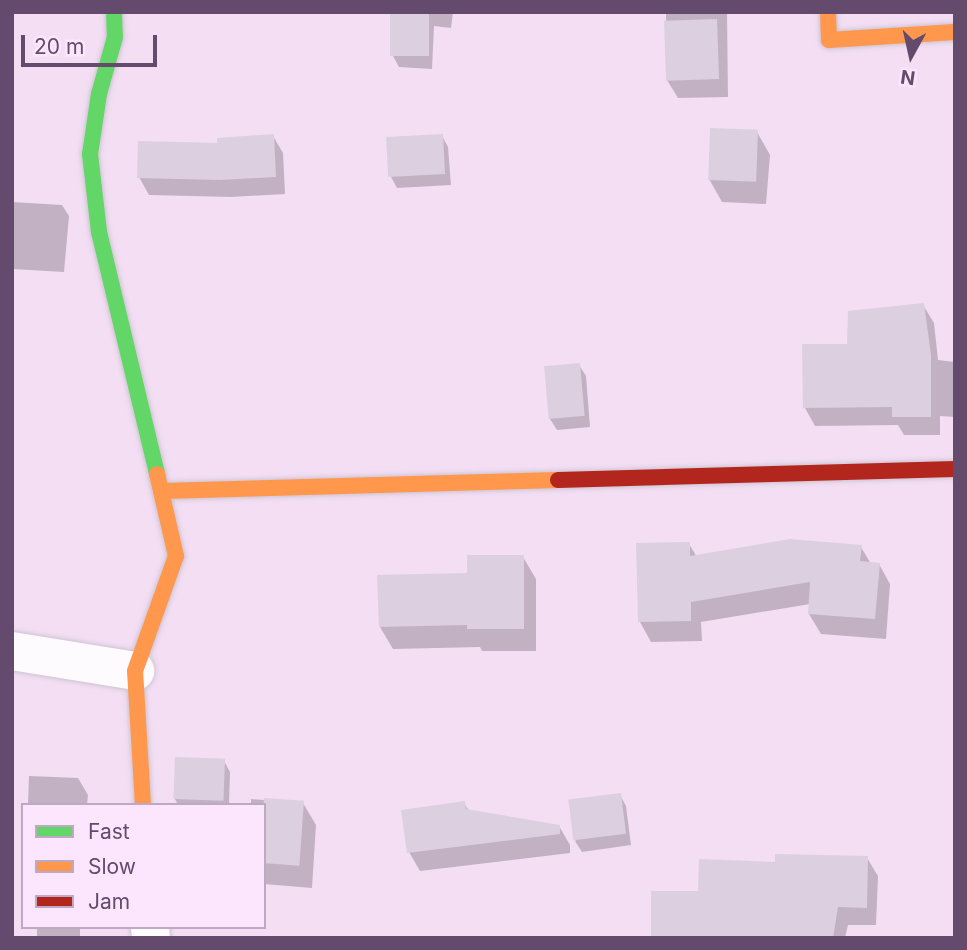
<!DOCTYPE html>
<html>
<head>
<meta charset="utf-8">
<style>
	body { margin:0 }
	#map { position:relative; width:967px; height:950px; overflow:hidden; background:#f3e7f3; font-family:Inter,sans-serif }
	div>[style] { position:absolute }
	[style*='--x'] { left:calc(var(--x)*1px); top:calc(var(--y)*1px); width:calc(var(--w)*1px); rotate:calc(var(--a)*1deg) }
	.residential>* { inset:0; background:#f3def4 }
	.shadow>* { inset:0; background:#0003; transform-origin:0 0 }
	.building>* { inset:0; background:#dccfdf; transform-origin:0 0 }
	.roads { filter:drop-shadow(0 0 2px #cfc4d1) drop-shadow(0 0 2px #cfc4d1) }
	.street>* { height:38px; margin:-19px; padding:0 19px; transform-origin:19px; border-radius:19px; background:#fdfbfd }
	.fast>* { height:16px; margin:-8px; padding:0 8px; transform-origin:8px; border-radius:8px; background:#63d668 }
	.slow>* { height:16px; margin:-8px; padding:0 8px; transform-origin:8px; border-radius:8px; background:#ff974d }
	.jam>* { height:16px; margin:-8px; padding:0 8px; transform-origin:8px; border-radius:8px; background:#b3261e }
	span { translate:-50% -50%; white-space:nowrap; text-align:center; line-height:1.15; -webkit-text-stroke:6px #fce6fd; paint-order:stroke }
	.frame { position:absolute; inset:0; border:14px solid #644a6d; pointer-events:none }
	.legend { position:absolute; left:21px; top:803px; width:245px; height:126px; box-sizing:border-box; background:#fce6fd; border:2px solid #bfa8c3; margin:0; padding:9px 12px; list-style:none; font-size:21px; color:#644a6d }
	.legend li { display:flex; align-items:center; gap:14px; height:35px }
	.legend b { width:35px; border:2px solid #bfa8c3 }
	.north { position:absolute; left:876px; top:21px; width:70px; height:70px; -webkit-text-stroke:5px #fce6fd; paint-order:stroke; rotate:188deg; font-size:19px; font-weight:700; line-height:28px; text-align:center; color:#644a6d }
	.north::after { content:''; display:block; margin:auto; width:24px; height:32px; background:#644a6d; clip-path:polygon(50% 0,100% 100%,50% 72%,0 100%) }
	.scale { position:absolute; left:21px; top:35px; width:136px; height:32px; box-sizing:border-box; border:4px solid #644a6d; border-top:0; padding-left:9px; font-size:21px; line-height:24px; white-space:nowrap; color:#644a6d; -webkit-text-stroke:5px #fce6fd; paint-order:stroke }
</style>
</head>
<body>
<div id="map">
	<div class="residential">
		<div style="clip-path:polygon(evenodd,12px 12px,955px 12px,955px 938px,12px 938px,12px 12px,23px 805px,264px 805px,264px 927px,23px 927px,23px 805px)"></div>
	</div>
	<div class="shadow">
		<div style="clip-path:polygon(397px 12px,453px 12px,451px 28px,434px 26px,432px 69px,399px 67px,393px 56px)"></div>
		<div style="clip-path:polygon(666px 12px,727px 12px,728px 97px,678px 98px,667px 80px)"></div>
		<div style="clip-path:polygon(757px 132px,770px 155px,766px 204px,722px 202px,709px 179px)"></div>
		<div style="clip-path:polygon(273px 136px,283px 153px,285px 194px,231px 197px,149px 195px,139px 177px,219px 145px)"></div>
		<div style="clip-path:polygon(442px 136px,448px 147px,451px 185px,397px 188px,391px 177px)"></div>
		<div style="clip-path:polygon(12px 202px,62px 205px,69px 216px,64px 272px,12px 269px)"></div>
		<div style="clip-path:polygon(923px 305px,934px 323px,938px 360px,955px 362px,955px 417px,940px 416px,940px 435px,904px 435px,898px 425px,815px 426px,805px 408px,849px 346px)"></div>
		<div style="clip-path:polygon(579px 365px,586px 376px,590px 427px,557px 430px,550px 419px)"></div>
		<div style="clip-path:polygon(689px 544px,697px 557px,861px 547px,871px 564px,879px 564px,890px 584px,886px 639px,821px 634px,809px 614px,810px 604px,701px 622px,702px 641px,651px 642px,640px 622px)"></div>
		<div style="clip-path:polygon(523px 557px,536px 579px,536px 651px,482px 651px,480px 647px,393px 649px,380px 627px,469px 574px)"></div>
		<div style="clip-path:polygon(224px 761px,230px 772px,229px 805px,178px 805px,175px 799px)"></div>
		<div style="clip-path:polygon(29px 776px,78px 778px,88px 795px,87px 805px,28px 805px)"></div>
		<div style="clip-path:polygon(620px 795px,626px 806px,631px 845px,582px 852px,575px 841px)"></div>
		<div style="clip-path:polygon(251px 799px,303px 803px,316px 825px,312px 888px,264px 884px,264px 805px,251px 805px)"></div>
		<div style="clip-path:polygon(464px 803px,469px 811px,559px 826px,570px 845px,570px 853px,420px 871px,409px 852px)"></div>
		<div style="clip-path:polygon(867px 858px,878px 876px,876px 925px,848px 925px,845px 938px,653px 938px,700px 892px,777px 864px)"></div>
		<div style="left:37px;top:927px;width:43px;height:11px"></div>
	</div>
	<div class="building">
		<div style="left:390px;top:12px;width:39px;height:44px"></div>
		<div style="left:717px;top:19px;width:60px;height:53px;rotate:88deg"></div>
		<div style="left:710px;top:128px;width:48px;height:52px;rotate:2deg"></div>
		<div style="clip-path:polygon(274px 134px,276px 177px,220px 180px,137px 178px,138px 141px,217px 143px,217px 138px)"></div>
		<div style="left:443px;top:134px;width:40px;height:57px;rotate:87deg"></div>
		<div style="clip-path:polygon(924px 303px,931px 355px,931px 417px,892px 417px,892px 407px,803px 408px,802px 344px,847px 344px,848px 311px)"></div>
		<div style="left:580px;top:363px;width:53px;height:36px;rotate:85deg"></div>
		<div style="clip-path:polygon(790px 539px,862px 545px,860px 561px,880px 563px,875px 619px,808px 614px,810px 582px,691px 602px,691px 621px,638px 622px,636px 543px,690px 542px,690px 556px)"></div>
		<div style="clip-path:polygon(467px 555px,524px 555px,524px 629px,467px 629px,467px 625px,379px 627px,377px 575px,467px 573px)"></div>
		<div style="left:175px;top:757px;width:50px;height:42px;rotate:2deg"></div>
		<div style="left:621px;top:793px;width:41px;height:53px;rotate:83deg"></div>
		<div style="left:264px;top:798px;width:40px;height:65px;rotate:4deg"></div>
		<div style="clip-path:polygon(465px 801px,466px 809px,560px 825px,560px 834px,407px 853px,401px 810px)"></div>
		<div style="clip-path:polygon(775px 854px,868px 856px,867px 908px,838px 907px,833px 938px,651px 938px,651px 891px,698px 891px,699px 859px,775px 862px)"></div>
	</div>
	<div class="roads">
		<div class="street">
			<div style="--x:12;--y:651;--w:125;--a:9.2"></div>
			<div style="--x:150;--y:927;--w:11;--a:85"></div>
		</div>
		<div class="fast">
			<div style="--x:114;--y:12;--w:25;--a:88"></div>
			<div style="--x:115;--y:37;--w:59;--a:105.7"></div>
			<div style="--x:99;--y:94;--w:61;--a:98.5"></div>
			<div style="--x:90;--y:154;--w:79;--a:83.4"></div>
			<div style="--x:99;--y:232;--w:249;--a:76.5"></div>
		</div>
		<div class="slow">
			<div style="--x:828;--y:12;--w:28;--a:88"></div>
			<div style="--x:829;--y:40;--w:126;--a:-3.6"></div>
			<div style="--x:162;--y:491;--w:396;--a:-1.6"></div>
			<div style="--x:143;--y:805;--w:134;--a:-93.4"></div>
			<div style="--x:135;--y:671;--w:122;--a:-70.4"></div>
			<div style="--x:176;--y:556;--w:84;--a:-103"></div>
		</div>
		<div class="jam">
			<div style="--x:558;--y:480;--w:397;--a:-1.6"></div>
		</div>
	</div>
	<div class="frame"></div>
	<ul class="legend">
	<li><b style="height:9px;background:#63d668"></b>Fast</li>
	<li><b style="height:9px;background:#ff974d"></b>Slow</li>
	<li><b style="height:9px;background:#b3261e"></b>Jam</li>
	</ul>
	<div class="north">N</div>
	<div class="scale">20 m</div>
</div>
</body>
</html>
